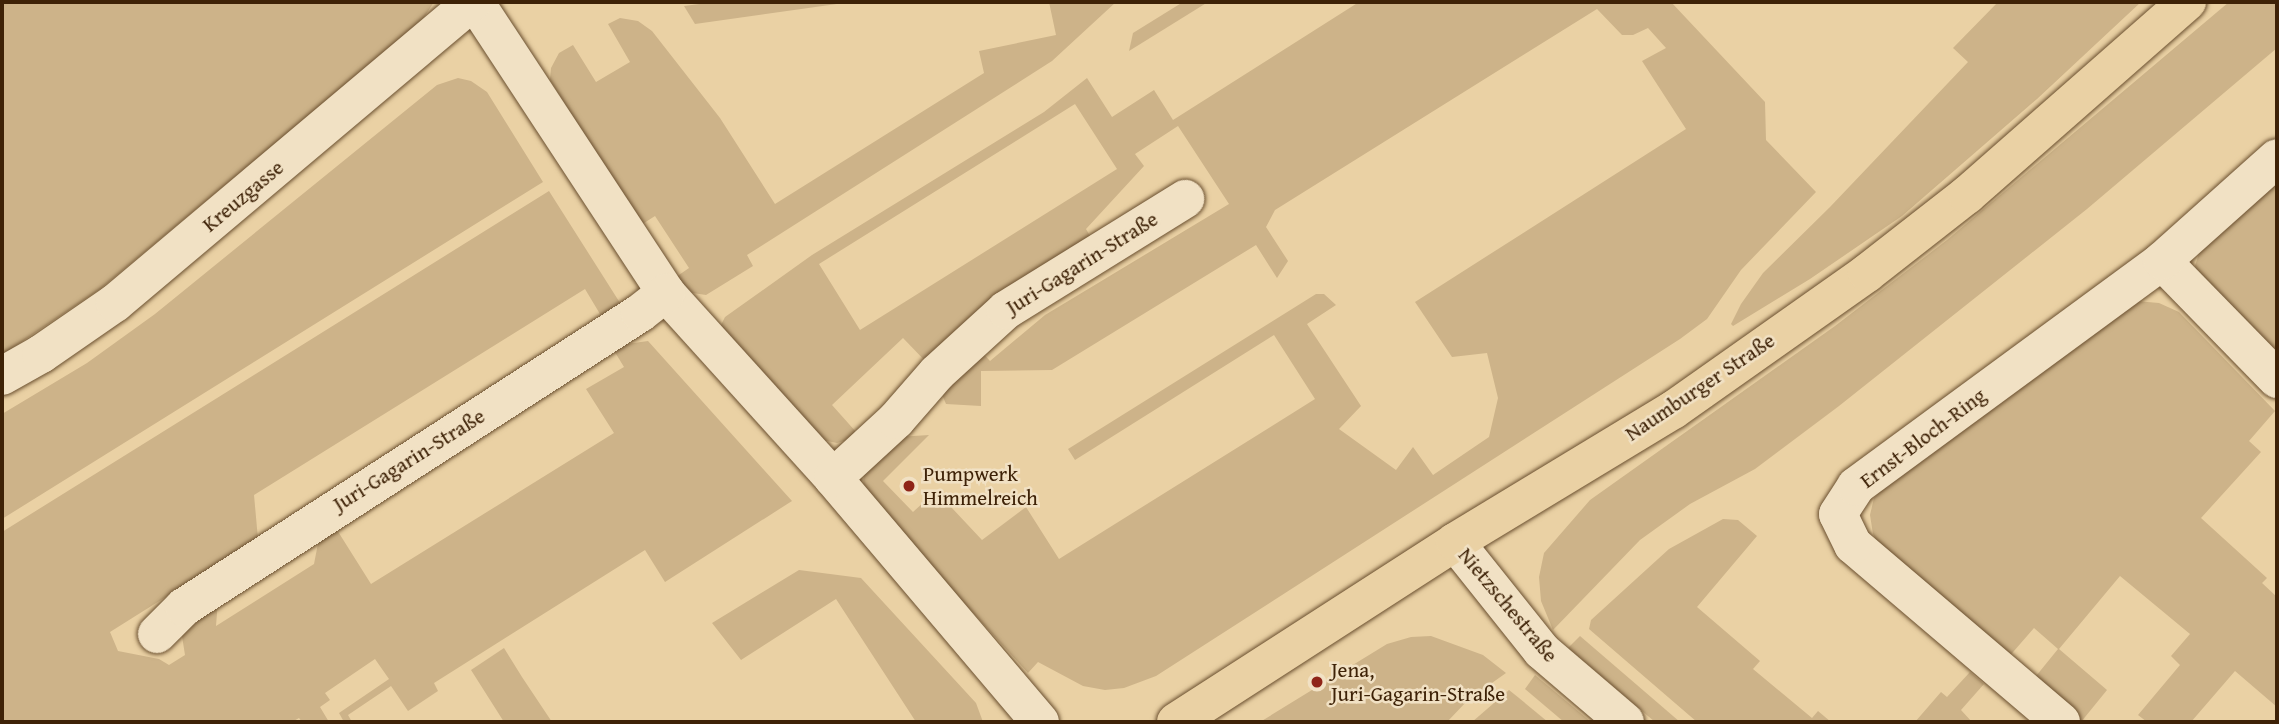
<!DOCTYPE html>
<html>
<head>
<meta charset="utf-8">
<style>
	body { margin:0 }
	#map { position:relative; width:2279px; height:724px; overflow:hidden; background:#ead1a4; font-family:"Gentium Book Plus",serif }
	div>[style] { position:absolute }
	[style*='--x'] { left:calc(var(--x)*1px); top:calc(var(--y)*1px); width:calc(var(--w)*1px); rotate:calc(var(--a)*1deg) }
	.green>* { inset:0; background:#cdb389 }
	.roads { filter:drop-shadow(0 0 2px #694e2e) drop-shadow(0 0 2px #694e2e) }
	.minor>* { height:38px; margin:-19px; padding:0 19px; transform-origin:19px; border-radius:19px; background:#f1e1c4 }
	.primary>* { height:38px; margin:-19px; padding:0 19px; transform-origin:19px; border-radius:19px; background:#ead1a4 }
	.dots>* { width:19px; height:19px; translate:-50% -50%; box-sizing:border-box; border:4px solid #f1e1c4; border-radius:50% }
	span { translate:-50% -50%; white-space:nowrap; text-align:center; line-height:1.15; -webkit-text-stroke:5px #f1e1c4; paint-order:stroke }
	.street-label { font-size:21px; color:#3e2207 }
	.poi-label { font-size:21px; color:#3e2207 }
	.left { translate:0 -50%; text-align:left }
	.frame { position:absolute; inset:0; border:4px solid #3e2207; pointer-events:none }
</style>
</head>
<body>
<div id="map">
	<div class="green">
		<div style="clip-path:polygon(2px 2px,434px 2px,421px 22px,100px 289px,2px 355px)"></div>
		<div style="clip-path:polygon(715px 2px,851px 2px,695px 24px,684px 6px)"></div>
		<div style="clip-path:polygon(1049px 2px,1116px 2px,1052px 61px,747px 255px,753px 266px,706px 295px,686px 292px,676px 277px,689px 268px,655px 216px,641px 225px,550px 80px,551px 68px,559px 53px,573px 45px,596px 82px,630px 62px,608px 24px,620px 18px,638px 21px,652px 31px,720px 118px,775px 204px,984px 73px,979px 51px,1056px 35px)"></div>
		<div style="clip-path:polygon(1183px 2px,1208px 2px,1129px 51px,1133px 33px)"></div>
		<div style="clip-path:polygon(evenodd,1359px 2px,1671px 2px,1765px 102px,1766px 140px,1816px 192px,1741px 270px,1707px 319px,1680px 339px,1156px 676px,1124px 688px,1105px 690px,1083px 686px,1038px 662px,1028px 673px,863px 492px,864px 469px,898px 437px,929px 435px,883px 481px,913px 512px,936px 491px,982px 540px,1026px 507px,1059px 559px,1315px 399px,1274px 335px,1075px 460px,1068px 449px,1316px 294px,1324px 294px,1336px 305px,1307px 324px,1361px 406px,1339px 429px,1396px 470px,1413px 447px,1433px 475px,1489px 437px,1498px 398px,1487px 353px,1452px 357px,1415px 302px,1686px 129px,1642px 61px,1666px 48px,1648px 28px,1633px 35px,1622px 35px,1597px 9px,1275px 210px,1266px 227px,1288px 261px,1277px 278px,1256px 245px,1052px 370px,981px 371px,981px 406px,946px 404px,941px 392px,979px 349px,990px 361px,1045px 315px,1229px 204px,1178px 126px,1135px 154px,1144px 166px,1086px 229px,1093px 241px,930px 366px,903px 338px,832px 405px,857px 433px,847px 440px,837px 443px,817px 439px,719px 329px,725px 317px,812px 255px,1044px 112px,1087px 78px,1112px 117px,1154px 90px,1173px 120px,1359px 2px,1075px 104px,1117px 169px,860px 330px,819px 264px,1075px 104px)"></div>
		<div style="clip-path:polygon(1998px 2px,2141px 2px,2037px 99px,1902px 216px,1810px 279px,1733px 326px,1731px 324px,1741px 304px,1763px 273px,1830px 207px,1968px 62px,1953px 48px)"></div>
		<div style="clip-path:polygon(2229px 2px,2277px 2px,2277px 48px,2087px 209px,1839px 406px,1755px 469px,1690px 504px,1640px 540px,1553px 630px,1541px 601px,1539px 577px,1544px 553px,1590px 500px,1835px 326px,1947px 240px)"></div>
		<div style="clip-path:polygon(458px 78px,471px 81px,487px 92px,543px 182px,2px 519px,2px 414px,87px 363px,155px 314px,437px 85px)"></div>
		<div style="clip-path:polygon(2277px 182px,2277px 363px,2199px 286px,2195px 266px,2200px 250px)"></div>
		<div style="clip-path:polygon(549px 191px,622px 306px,606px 324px,585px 289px,254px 495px,258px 539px,110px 632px,118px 651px,159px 659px,169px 665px,185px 655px,181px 630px,219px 587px,216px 626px,314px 564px,322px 523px,332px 522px,371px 584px,614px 433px,586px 389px,624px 367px,613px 349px,627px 344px,648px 341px,792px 501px,665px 582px,645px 550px,434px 683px,438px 691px,408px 711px,391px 686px,348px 715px,352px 722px,344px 722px,339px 713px,389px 679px,375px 659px,325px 693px,330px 700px,320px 707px,329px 722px,302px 722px,299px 718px,292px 722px,2px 722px,2px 532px)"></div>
		<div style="clip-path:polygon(2136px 301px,2159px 303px,2179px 312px,2275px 411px,2249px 441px,2261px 452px,2201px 518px,2267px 578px,2262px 583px,2277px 597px,2277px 707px,2235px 671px,2191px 722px,2147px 722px,2138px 715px,2180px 665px,2171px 656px,2190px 634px,2120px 576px,2059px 649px,2107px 690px,2081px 722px,2032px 681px,2058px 649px,2034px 628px,2007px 659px,1884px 553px,1873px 534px,1870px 515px,1874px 498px,1887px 484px)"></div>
		<div style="clip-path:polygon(1723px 519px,1738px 520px,1757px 536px,1697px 607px,1760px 661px,1753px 669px,1812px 718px,1818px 711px,1831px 722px,1697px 722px,1589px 629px,1591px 620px,1669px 549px)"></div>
		<div style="clip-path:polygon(799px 570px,861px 578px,976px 703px,983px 722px,916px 722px,836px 599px,741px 660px,712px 623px)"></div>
		<div style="clip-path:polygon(1431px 636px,1483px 655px,1506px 673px,1468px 700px,1447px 722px,1260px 722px,1387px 644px,1411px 637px)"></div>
		<div style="clip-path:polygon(1580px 636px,1680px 722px,1655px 722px,1568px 648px)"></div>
		<div style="clip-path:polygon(504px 648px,522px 677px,552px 722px,504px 722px,471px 670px)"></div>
		<div style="clip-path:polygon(1970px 672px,1984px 684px,1961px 710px,1972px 722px,1915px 722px,1941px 692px,1947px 697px)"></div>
		<div style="clip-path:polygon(1535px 675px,1591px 722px,1564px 722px,1525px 689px)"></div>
		<div style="clip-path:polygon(1509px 690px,1519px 698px,1548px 722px,1472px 722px)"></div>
	</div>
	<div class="roads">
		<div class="minor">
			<div style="--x:475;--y:2;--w:348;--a:56.7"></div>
			<div style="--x:666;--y:293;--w:249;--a:47.9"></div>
			<div style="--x:833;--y:478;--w:320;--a:49.7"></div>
			<div style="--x:2162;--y:261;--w:165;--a:45.7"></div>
			<div style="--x:2;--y:376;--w:45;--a:-29.4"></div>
			<div style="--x:41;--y:354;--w:90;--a:-34.6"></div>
			<div style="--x:115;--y:303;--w:468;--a:-40.1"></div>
			<div style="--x:833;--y:478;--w:86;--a:-42.6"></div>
			<div style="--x:896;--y:420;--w:62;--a:-48.9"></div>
			<div style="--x:937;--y:373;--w:93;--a:-42.4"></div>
			<div style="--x:1006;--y:310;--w:211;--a:-31.8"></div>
			<div style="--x:1455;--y:542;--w:139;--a:51.4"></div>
			<div style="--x:1542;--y:651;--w:109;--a:40.5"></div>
			<div style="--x:157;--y:634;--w:38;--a:-45"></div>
			<div style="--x:184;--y:607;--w:543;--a:-32.81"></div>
			<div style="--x:640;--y:313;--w:33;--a:-38"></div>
			<div style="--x:2061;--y:722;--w:273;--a:-139.6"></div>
			<div style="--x:1853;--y:545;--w:34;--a:-116"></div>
			<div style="--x:1838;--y:514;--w:33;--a:-57"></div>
			<div style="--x:1856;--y:486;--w:380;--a:-36.3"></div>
			<div style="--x:2162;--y:261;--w:154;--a:-41.8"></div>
		</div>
		<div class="primary">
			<div style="--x:1176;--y:722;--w:332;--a:-32.8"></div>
			<div style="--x:1455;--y:542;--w:255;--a:-31.2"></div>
			<div style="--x:1673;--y:410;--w:237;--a:-35.2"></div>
			<div style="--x:1867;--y:273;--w:127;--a:-38"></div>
			<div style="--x:1967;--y:195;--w:293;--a:-41.3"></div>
		</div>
	</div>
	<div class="dots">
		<div style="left:909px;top:486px;background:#8f2418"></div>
		<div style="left:1317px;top:682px;background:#8f2418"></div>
	</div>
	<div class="street-label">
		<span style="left:243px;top:196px;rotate:-40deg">Kreuzgasse</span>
		<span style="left:1082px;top:263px;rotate:-32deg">Juri-Gagarin-Straße</span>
		<span style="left:1700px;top:387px;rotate:-34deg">Naumburger Straße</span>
		<span style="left:1923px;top:438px;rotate:-37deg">Ernst-Bloch-Ring</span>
		<span style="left:409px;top:460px;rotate:-32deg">Juri-Gagarin-Straße</span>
		<span style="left:1508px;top:605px;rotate:50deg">Nietzschestraße</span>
	</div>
	<div class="poi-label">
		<span class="left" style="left:923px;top:486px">Pumpwerk<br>Himmelreich</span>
		<span class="left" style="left:1331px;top:682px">Jena,<br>Juri-Gagarin-Straße</span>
	</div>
	<div class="frame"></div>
</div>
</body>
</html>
